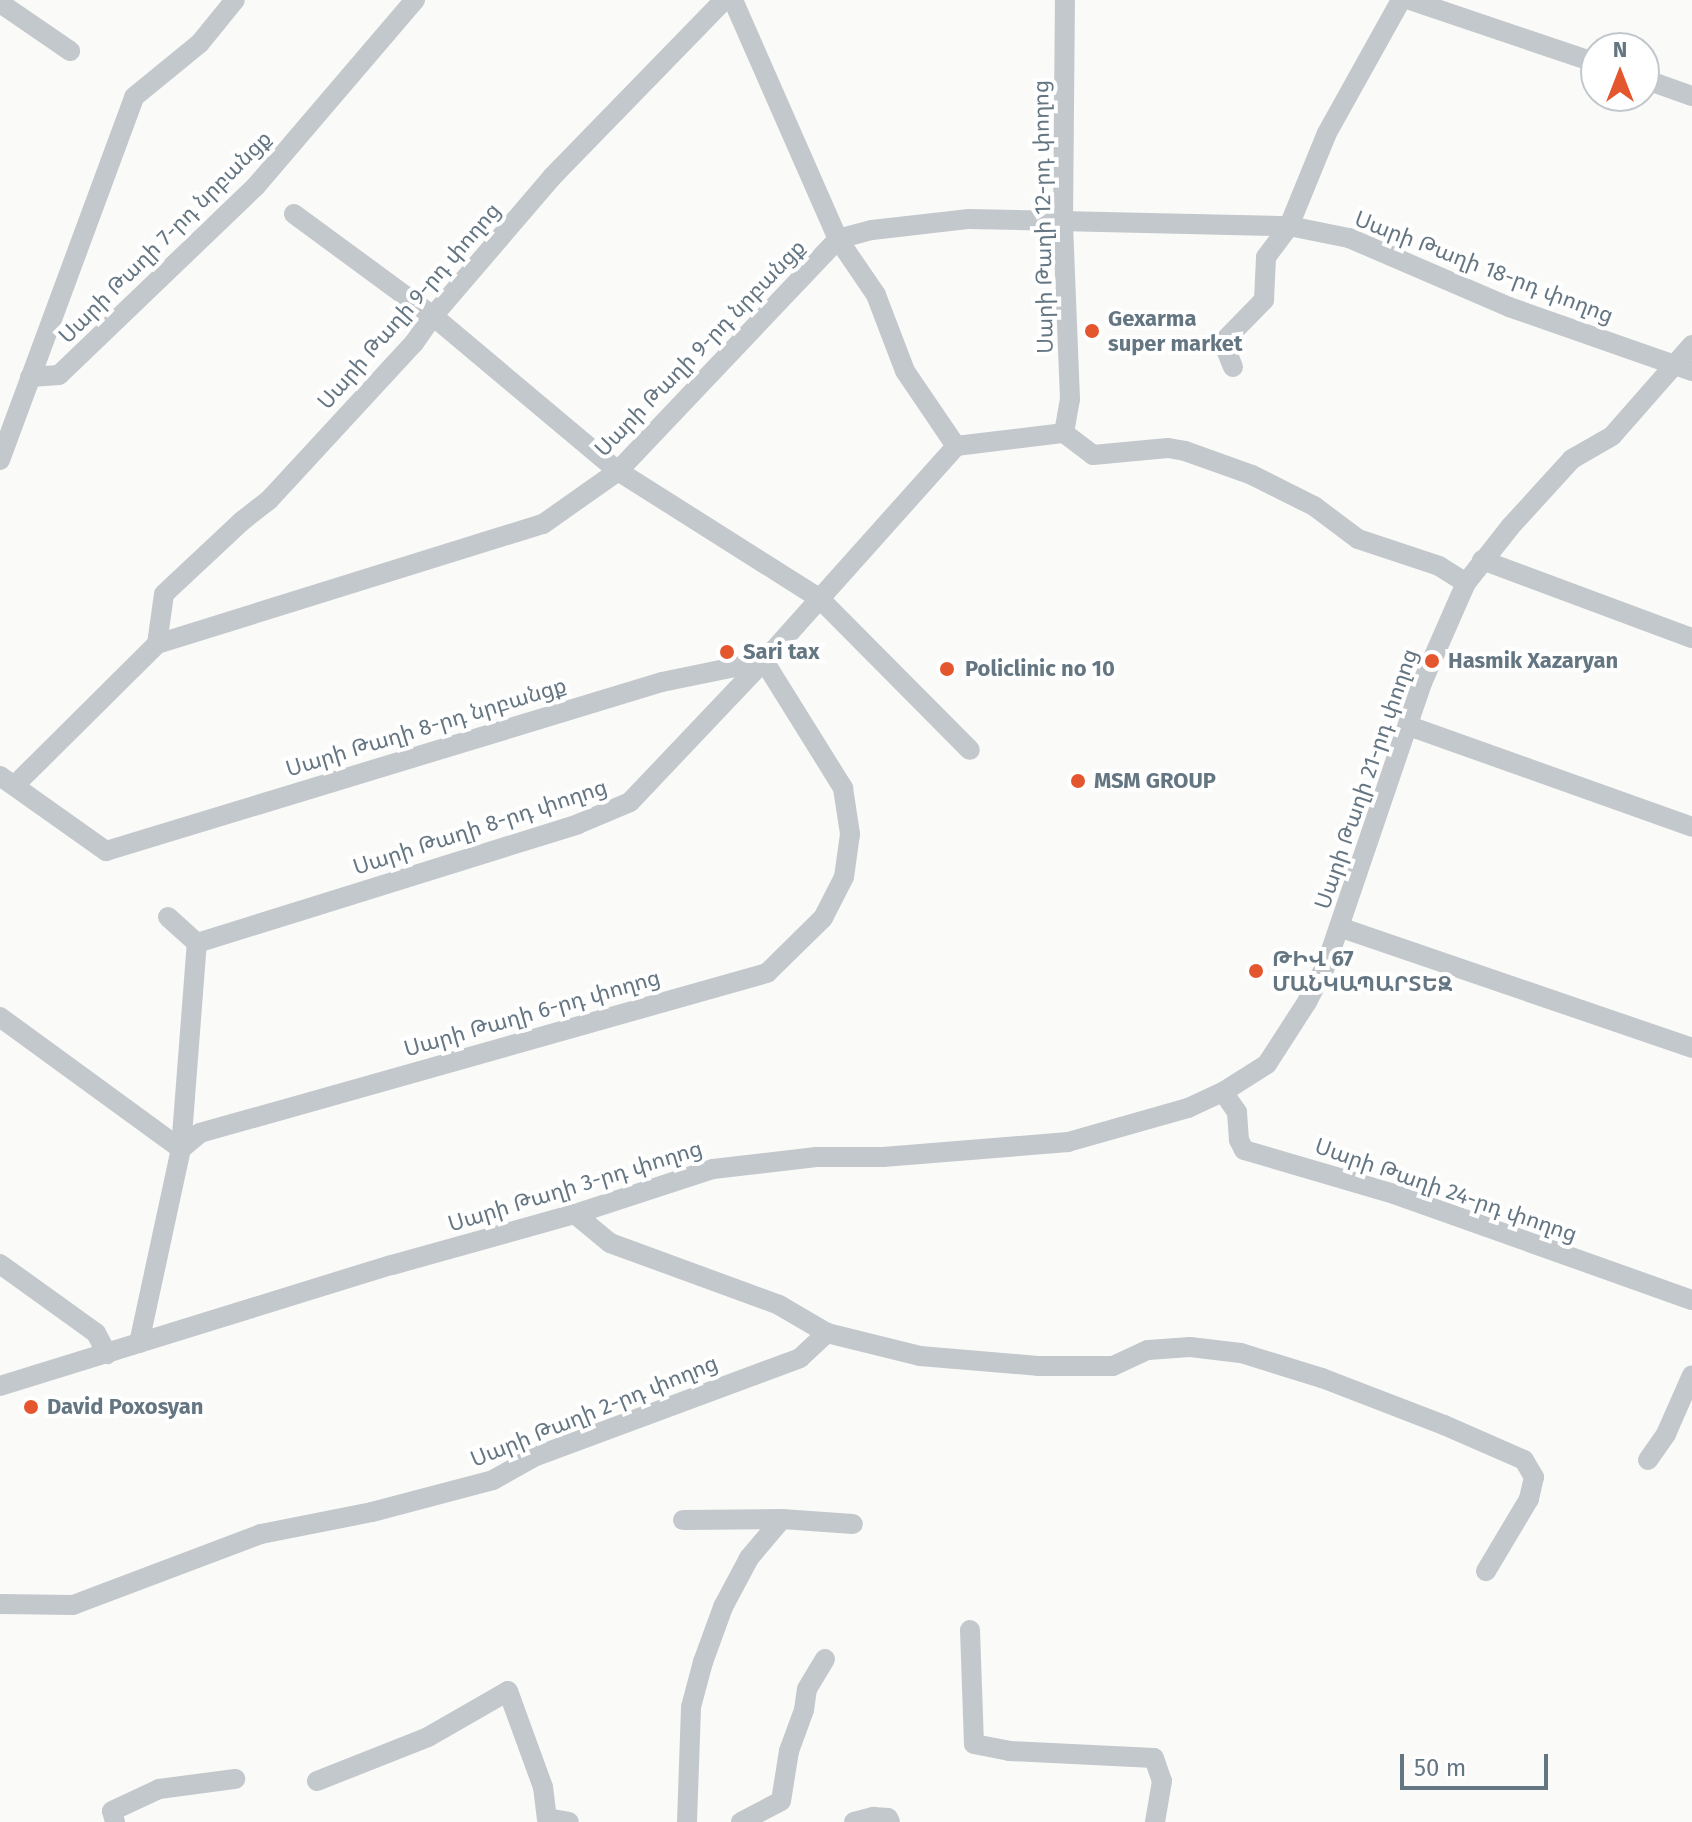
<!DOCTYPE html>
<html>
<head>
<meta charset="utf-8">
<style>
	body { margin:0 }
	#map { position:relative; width:1692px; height:1822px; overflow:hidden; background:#fafaf8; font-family:"Fira Sans","Noto Sans Armenian",sans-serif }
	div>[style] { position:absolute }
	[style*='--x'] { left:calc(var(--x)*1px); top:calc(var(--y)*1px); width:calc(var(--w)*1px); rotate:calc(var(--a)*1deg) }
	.street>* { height:20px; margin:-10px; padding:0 10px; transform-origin:10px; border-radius:10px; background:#c3c8cc }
	.dots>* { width:22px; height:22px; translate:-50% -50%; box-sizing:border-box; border:4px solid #fff; border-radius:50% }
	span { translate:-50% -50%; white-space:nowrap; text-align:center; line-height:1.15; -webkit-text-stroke:8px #fff; paint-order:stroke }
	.street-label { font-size:22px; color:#657683 }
	.poi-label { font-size:22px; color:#657683; font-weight:700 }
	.left { translate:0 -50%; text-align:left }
	.north { position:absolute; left:1580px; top:32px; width:80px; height:80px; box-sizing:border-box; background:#fff; border:2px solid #c1c8cd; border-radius:50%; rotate:0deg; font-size:22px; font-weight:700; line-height:32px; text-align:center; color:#657683 }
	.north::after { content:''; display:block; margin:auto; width:28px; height:36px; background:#e4572e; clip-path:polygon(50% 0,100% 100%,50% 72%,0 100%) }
	.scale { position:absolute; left:1400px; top:1754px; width:148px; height:36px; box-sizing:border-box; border:4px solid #657683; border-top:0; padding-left:10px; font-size:24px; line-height:28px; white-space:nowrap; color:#657683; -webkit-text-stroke:6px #fff; paint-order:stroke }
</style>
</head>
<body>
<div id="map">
	<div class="street">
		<div style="--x:733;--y:0;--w:261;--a:66.3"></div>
		<div style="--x:838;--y:239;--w:68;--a:55.8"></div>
		<div style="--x:876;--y:295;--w:81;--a:69.1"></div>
		<div style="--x:905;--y:371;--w:91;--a:55.8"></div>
		<div style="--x:1410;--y:0;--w:196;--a:18.7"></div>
		<div style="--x:0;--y:3;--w:85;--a:34.4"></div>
		<div style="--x:1644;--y:79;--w:51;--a:19.5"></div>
		<div style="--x:294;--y:214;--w:172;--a:36.3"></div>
		<div style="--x:433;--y:316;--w:241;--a:40"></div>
		<div style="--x:618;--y:471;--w:238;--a:32.3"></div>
		<div style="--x:819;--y:598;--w:214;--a:45.2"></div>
		<div style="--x:1233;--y:367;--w:27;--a:-112"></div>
		<div style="--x:1223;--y:342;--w:59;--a:-45.7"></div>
		<div style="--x:1264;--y:300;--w:43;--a:-87.3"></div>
		<div style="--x:1266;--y:257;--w:39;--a:-53"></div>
		<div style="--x:1289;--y:226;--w:100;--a:-67.8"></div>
		<div style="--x:1327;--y:133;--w:152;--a:-60.9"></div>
		<div style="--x:30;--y:377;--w:29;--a:-4"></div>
		<div style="--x:59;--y:375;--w:273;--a:-43.8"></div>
		<div style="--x:256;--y:186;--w:245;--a:-49.5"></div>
		<div style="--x:1064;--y:433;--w:35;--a:-80"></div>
		<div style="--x:1070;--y:399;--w:177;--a:-92.3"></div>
		<div style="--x:1063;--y:222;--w:222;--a:-89.5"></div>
		<div style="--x:956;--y:446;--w:109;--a:-6.9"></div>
		<div style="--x:1064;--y:433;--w:36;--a:37"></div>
		<div style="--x:1093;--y:455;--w:75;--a:-5.3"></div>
		<div style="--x:1168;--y:448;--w:17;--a:10"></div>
		<div style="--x:1185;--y:451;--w:71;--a:19.7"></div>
		<div style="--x:1252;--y:475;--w:69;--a:26.6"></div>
		<div style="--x:1314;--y:506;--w:55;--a:36.9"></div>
		<div style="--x:1358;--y:539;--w:85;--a:18.4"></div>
		<div style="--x:1439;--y:566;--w:32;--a:32"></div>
		<div style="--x:0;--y:460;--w:387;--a:-69.7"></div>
		<div style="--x:134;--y:97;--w:85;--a:-39.3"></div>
		<div style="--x:200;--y:43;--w:55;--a:-50.9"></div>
		<div style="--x:1482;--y:560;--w:224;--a:20.4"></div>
		<div style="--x:157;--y:644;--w:404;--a:-17.3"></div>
		<div style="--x:543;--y:524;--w:92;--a:-35.2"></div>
		<div style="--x:618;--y:471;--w:320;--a:-46.5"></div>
		<div style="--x:838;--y:239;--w:35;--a:-15"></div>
		<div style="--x:872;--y:230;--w:98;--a:-6.5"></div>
		<div style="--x:969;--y:219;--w:320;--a:1.3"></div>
		<div style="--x:1289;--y:226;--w:61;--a:11.3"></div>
		<div style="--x:1349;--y:238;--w:174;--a:23.3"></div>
		<div style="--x:1509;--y:307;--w:194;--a:19.3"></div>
		<div style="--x:1409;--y:726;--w:300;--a:19.6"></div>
		<div style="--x:0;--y:776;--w:130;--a:35.3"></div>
		<div style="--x:106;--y:851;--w:581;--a:-16.91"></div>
		<div style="--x:662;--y:682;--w:104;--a:-11.6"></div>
		<div style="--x:764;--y:661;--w:150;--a:58.1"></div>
		<div style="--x:843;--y:788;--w:47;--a:81.3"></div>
		<div style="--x:850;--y:834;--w:43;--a:97.9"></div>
		<div style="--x:844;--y:877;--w:46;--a:117.1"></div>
		<div style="--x:823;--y:918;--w:78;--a:135.5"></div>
		<div style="--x:767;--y:973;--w:589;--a:164.24"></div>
		<div style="--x:200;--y:1133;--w:25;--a:140"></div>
		<div style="--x:181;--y:1149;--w:224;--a:-143.9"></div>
		<div style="--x:15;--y:785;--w:200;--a:-44.8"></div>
		<div style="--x:157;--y:644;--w:50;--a:-82"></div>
		<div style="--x:164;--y:594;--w:107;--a:-43.1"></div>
		<div style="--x:242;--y:521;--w:34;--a:-38"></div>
		<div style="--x:269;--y:500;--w:214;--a:-47.3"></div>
		<div style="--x:414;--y:343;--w:33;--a:-55"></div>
		<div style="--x:433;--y:316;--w:183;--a:-49.4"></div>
		<div style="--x:552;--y:177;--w:247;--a:-45.8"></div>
		<div style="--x:168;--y:917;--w:39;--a:42"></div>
		<div style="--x:1339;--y:927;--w:373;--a:18.9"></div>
		<div style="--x:197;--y:943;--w:399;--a:-17.3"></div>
		<div style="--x:578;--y:824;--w:56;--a:-22.9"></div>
		<div style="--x:630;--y:802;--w:195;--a:-46.5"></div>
		<div style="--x:764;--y:661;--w:288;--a:-48.2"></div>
		<div style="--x:1223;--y:1092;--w:24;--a:55"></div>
		<div style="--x:1237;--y:1112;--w:28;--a:86"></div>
		<div style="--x:1239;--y:1140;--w:11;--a:63"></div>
		<div style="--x:1244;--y:1150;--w:156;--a:16.3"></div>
		<div style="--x:1394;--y:1194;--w:316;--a:19.6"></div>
		<div style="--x:575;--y:1214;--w:45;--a:39.6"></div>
		<div style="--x:610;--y:1243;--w:180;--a:20.1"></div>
		<div style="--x:779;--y:1305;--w:56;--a:30.3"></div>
		<div style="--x:827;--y:1333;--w:96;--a:13.9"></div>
		<div style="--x:920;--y:1356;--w:118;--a:4.8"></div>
		<div style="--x:1038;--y:1366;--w:75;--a:0"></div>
		<div style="--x:1113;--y:1366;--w:38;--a:-25"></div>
		<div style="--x:1148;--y:1350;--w:42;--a:-4.1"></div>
		<div style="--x:1190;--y:1347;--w:51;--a:6.7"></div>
		<div style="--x:1241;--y:1353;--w:85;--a:17.2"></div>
		<div style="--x:1322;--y:1378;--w:131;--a:21.1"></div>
		<div style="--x:1444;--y:1425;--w:87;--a:23.6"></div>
		<div style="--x:1524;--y:1460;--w:20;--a:60"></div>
		<div style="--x:1534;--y:1477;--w:23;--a:103"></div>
		<div style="--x:1529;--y:1499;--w:84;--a:120.8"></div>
		<div style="--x:0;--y:1264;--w:118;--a:35.7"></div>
		<div style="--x:96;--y:1333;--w:24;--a:62"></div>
		<div style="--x:139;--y:1343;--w:198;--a:-77.8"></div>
		<div style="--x:181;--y:1149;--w:207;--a:-85.6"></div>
		<div style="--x:0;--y:1386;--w:410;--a:-17.2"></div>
		<div style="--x:392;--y:1265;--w:190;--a:-15.6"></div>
		<div style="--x:575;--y:1214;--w:145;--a:-18.1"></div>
		<div style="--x:713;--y:1169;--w:104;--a:-6.6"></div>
		<div style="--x:816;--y:1157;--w:67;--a:0"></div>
		<div style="--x:883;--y:1157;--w:186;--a:-4.6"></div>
		<div style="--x:1068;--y:1142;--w:125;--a:-15.8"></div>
		<div style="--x:1188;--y:1108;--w:38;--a:-25"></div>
		<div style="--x:1223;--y:1092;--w:52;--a:-32.5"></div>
		<div style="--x:1267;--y:1064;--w:74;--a:-57.2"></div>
		<div style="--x:1307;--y:1002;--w:42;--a:-62.8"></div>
		<div style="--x:1326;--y:965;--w:298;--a:-71.2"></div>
		<div style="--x:1422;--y:683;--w:109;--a:-66.3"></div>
		<div style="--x:1466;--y:583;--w:71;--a:-51.8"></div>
		<div style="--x:1510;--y:527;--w:92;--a:-47.6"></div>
		<div style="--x:1572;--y:459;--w:46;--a:-29.9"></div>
		<div style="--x:1612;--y:436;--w:121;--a:-48.7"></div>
		<div style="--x:1648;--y:1460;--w:32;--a:-55"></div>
		<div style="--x:1666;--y:1434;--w:64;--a:-66.2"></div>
		<div style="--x:683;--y:1520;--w:99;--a:-0.6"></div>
		<div style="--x:782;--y:1519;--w:71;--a:4"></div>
		<div style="--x:0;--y:1604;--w:73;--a:0.8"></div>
		<div style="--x:73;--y:1605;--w:201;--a:-20.7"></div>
		<div style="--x:261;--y:1534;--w:113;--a:-11.2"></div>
		<div style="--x:372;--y:1512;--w:125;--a:-14.8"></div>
		<div style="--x:493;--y:1480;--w:47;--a:-29.3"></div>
		<div style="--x:534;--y:1457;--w:284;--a:-20.4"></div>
		<div style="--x:800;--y:1358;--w:37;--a:-43"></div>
		<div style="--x:970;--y:1630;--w:114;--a:88"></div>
		<div style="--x:974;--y:1744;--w:36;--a:11"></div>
		<div style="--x:1009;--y:1751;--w:145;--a:2.8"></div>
		<div style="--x:1154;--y:1758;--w:24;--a:71"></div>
		<div style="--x:1162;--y:1781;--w:42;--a:99.7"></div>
		<div style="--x:317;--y:1781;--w:119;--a:-21.6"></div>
		<div style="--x:428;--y:1737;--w:92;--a:-29.9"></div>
		<div style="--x:508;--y:1691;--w:102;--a:70"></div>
		<div style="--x:543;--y:1787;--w:31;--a:83"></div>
		<div style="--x:547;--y:1818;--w:22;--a:10"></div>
		<div style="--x:115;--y:1822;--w:11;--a:-105"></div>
		<div style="--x:112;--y:1811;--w:52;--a:-25.1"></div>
		<div style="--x:159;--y:1789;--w:77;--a:-7.5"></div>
		<div style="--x:687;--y:1822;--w:115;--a:-88"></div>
		<div style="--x:691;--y:1707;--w:47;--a:-75.1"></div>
		<div style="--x:703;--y:1662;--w:59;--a:-70"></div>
		<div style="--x:723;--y:1607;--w:55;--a:-62"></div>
		<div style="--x:749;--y:1558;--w:51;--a:-49.8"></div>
		<div style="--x:741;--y:1822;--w:45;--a:-27.7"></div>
		<div style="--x:781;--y:1801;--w:51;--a:-80.9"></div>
		<div style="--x:789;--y:1751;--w:44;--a:-69.9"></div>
		<div style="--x:804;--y:1710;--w:21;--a:-82"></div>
		<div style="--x:807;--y:1689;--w:35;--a:-59"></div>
		<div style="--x:854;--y:1822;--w:20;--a:-15"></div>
		<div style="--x:873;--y:1817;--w:15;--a:4"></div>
		<div style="--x:888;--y:1818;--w:4;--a:63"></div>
	</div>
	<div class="dots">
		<div style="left:1092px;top:331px;background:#e4572e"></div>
		<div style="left:727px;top:652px;background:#e4572e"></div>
		<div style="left:1432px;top:661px;background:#e4572e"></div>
		<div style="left:947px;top:669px;background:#e4572e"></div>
		<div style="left:1078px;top:781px;background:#e4572e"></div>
		<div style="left:1256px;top:971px;background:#e4572e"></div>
		<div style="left:31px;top:1407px;background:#e4572e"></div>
	</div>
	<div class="street-label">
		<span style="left:1043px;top:217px;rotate:-91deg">Սարի Թաղի 12-րդ փողոց</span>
		<span style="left:165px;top:237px;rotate:-45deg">Սարի Թաղի 7-րդ նրբանցք</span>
		<span style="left:1484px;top:267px;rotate:21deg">Սարի Թաղի 18-րդ փողոց</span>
		<span style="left:409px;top:306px;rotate:-49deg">Սարի Թաղի 9-րդ փողոց</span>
		<span style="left:700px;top:348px;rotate:-46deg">Սարի Թաղի 9-րդ նրբանցք</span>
		<span style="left:426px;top:727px;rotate:-17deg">Սարի Թաղի 8-րդ նրբանցք</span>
		<span style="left:1366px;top:779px;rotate:-71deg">Սարի Թաղի 21-րդ փողոց</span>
		<span style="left:480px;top:827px;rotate:-18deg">Սարի Թաղի 8-րդ փողոց</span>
		<span style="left:532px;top:1013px;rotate:-16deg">Սարի Թաղի 6-րդ փողոց</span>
		<span style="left:575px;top:1186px;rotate:-17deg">Սարի Թաղի 3-րդ փողոց</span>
		<span style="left:1446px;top:1190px;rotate:19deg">Սարի Թաղի 24-րդ փողոց</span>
		<span style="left:594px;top:1411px;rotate:-22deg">Սարի Թաղի 2-րդ փողոց</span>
	</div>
	<div class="poi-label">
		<span class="left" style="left:1108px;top:331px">Gexarma<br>super market</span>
		<span class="left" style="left:743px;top:652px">Sari tax</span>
		<span class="left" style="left:1448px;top:661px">Hasmik Xazaryan</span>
		<span class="left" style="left:965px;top:669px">Policlinic no 10</span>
		<span class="left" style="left:1094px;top:781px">MSM GROUP</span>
		<span class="left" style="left:1272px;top:971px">ԹԻՎ 67<br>ՄԱՆԿԱՊԱՐՏԵԶ</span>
		<span class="left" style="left:47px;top:1407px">David Poxosyan</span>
	</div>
	<div class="north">N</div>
	<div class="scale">50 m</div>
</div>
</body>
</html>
